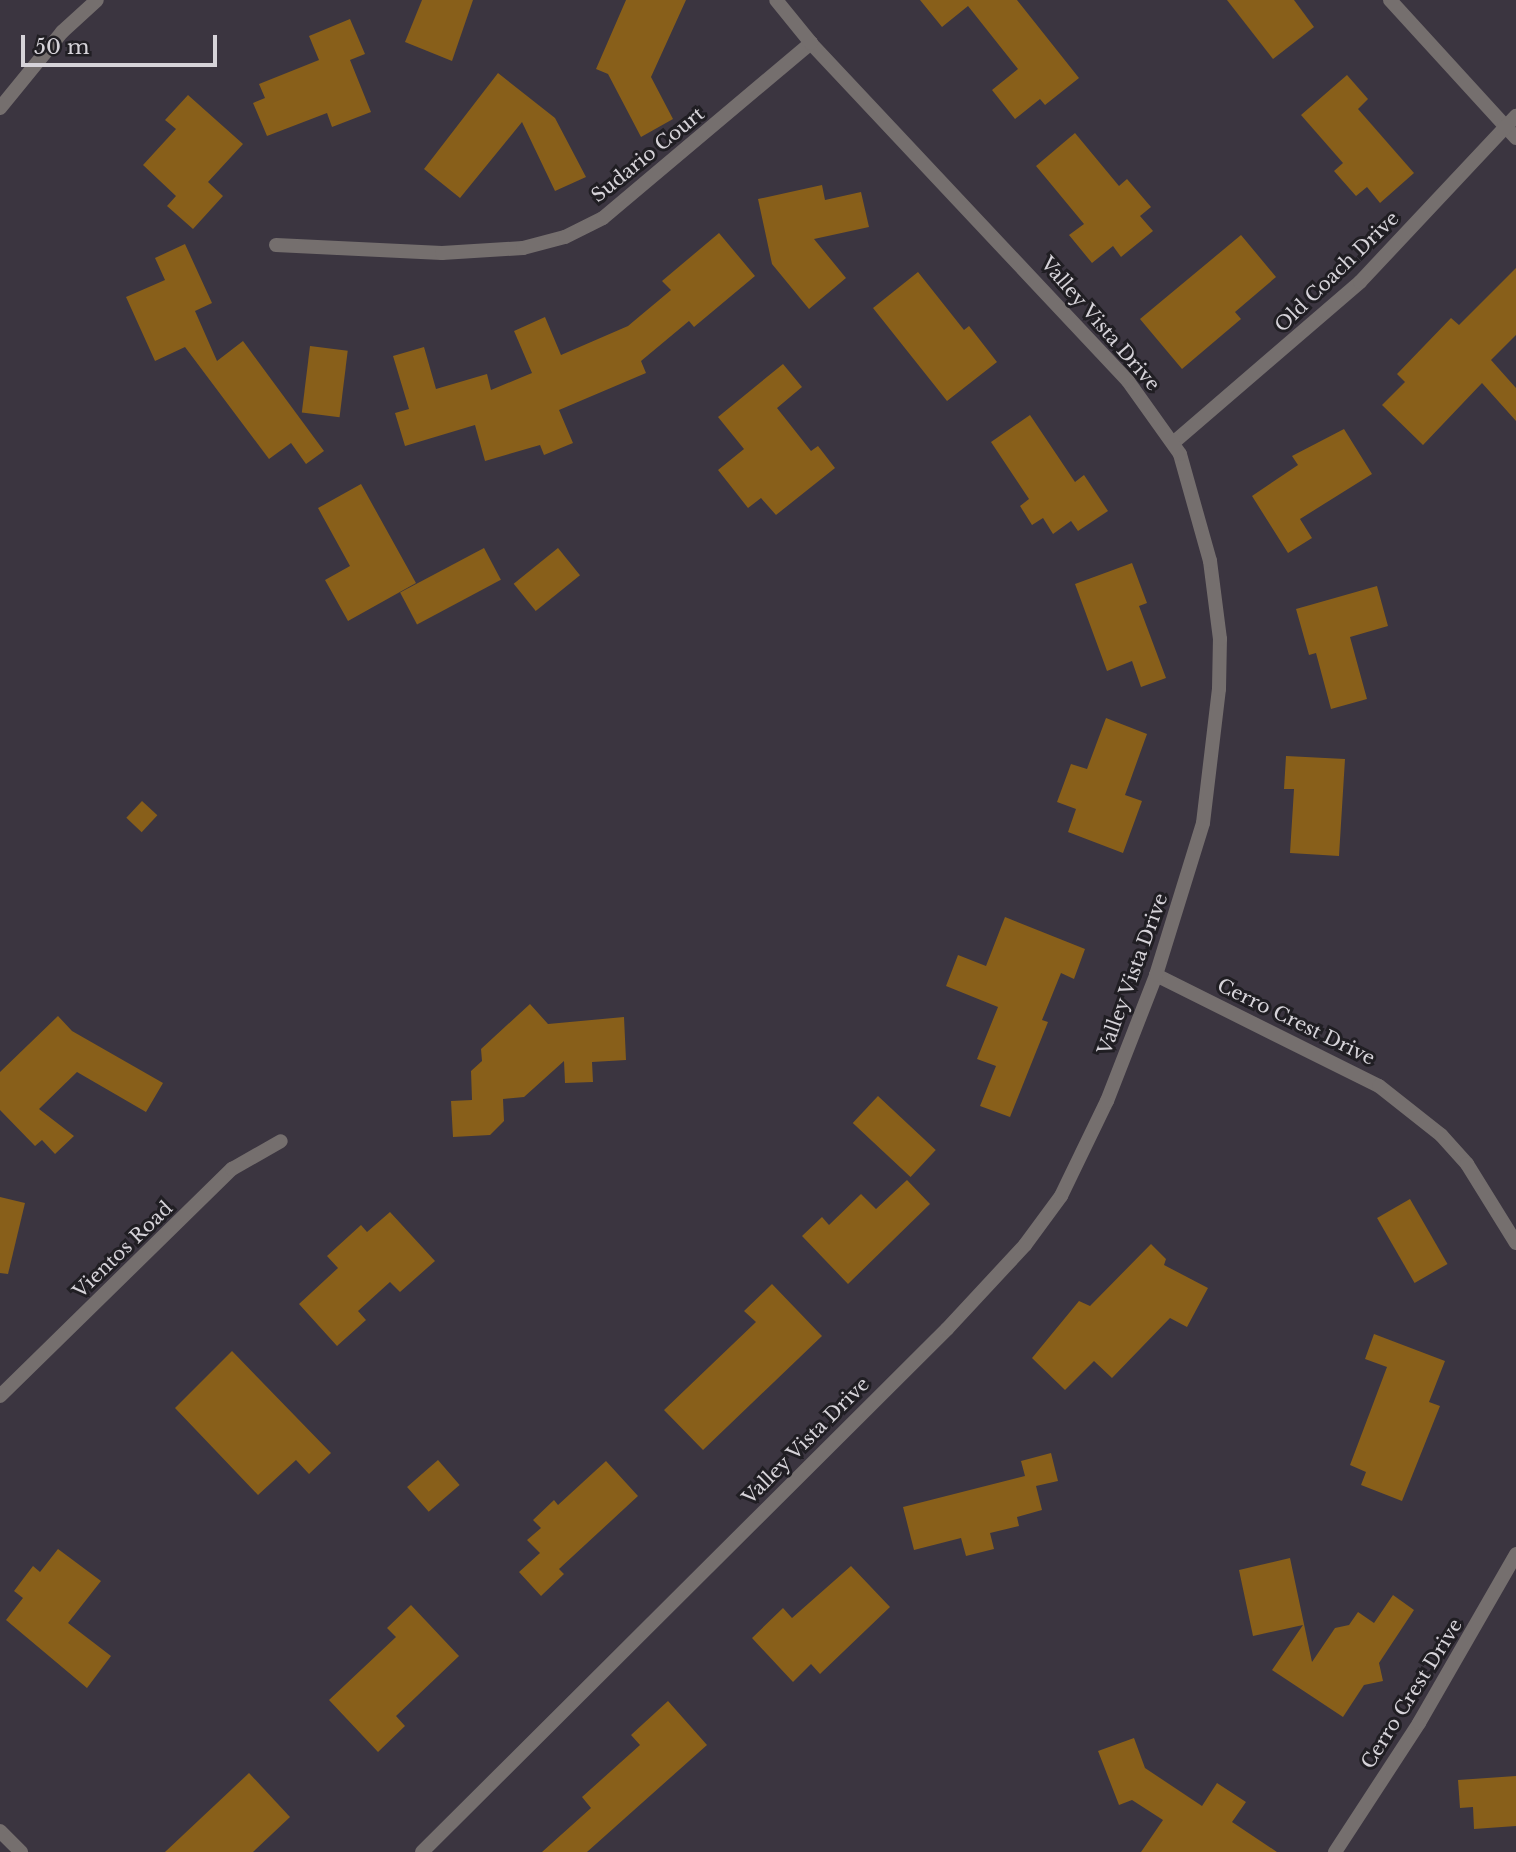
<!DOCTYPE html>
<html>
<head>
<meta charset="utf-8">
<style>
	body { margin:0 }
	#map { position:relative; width:1516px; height:1852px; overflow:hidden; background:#3b3540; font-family:"Libre Baskerville",serif }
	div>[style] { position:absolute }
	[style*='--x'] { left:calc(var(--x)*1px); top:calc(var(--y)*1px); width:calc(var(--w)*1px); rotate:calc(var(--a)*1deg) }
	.building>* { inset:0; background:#885f1a; transform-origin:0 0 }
	.street>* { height:14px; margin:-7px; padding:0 7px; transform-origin:7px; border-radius:7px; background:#756f6e }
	span { translate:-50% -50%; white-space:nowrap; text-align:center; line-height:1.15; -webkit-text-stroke:6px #201e23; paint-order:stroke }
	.street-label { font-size:19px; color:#d6d3d9 }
	.scale { position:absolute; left:21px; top:35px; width:196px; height:32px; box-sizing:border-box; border:4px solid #d6d3d9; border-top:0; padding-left:9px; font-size:21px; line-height:24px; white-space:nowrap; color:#d6d3d9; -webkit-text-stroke:5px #201e23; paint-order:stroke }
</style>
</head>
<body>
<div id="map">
	<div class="building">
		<div style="clip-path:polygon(422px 0,473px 0,452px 61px,405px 42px)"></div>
		<div style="clip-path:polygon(626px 0,686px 0,651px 77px,673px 119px,641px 137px,608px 74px,596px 69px)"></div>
		<div style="clip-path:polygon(920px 0,1017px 0,1079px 78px,1045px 105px,1040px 99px,1015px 119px,992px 90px,1018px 69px,968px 6px,942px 27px)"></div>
		<div style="clip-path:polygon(1227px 0,1294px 0,1314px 27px,1273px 59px)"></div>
		<div style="clip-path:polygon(350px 19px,365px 54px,350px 60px,371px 112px,332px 127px,327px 113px,267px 136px,253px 103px,265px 98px,259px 84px,319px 60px,309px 36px)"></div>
		<div style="clip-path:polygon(498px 73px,555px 118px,586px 177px,555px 191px,522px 122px,460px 198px,424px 169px)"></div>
		<div style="clip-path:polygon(1347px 75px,1368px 99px,1358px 109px,1414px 173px,1380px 203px,1367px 187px,1356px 196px,1334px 171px,1343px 163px,1301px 115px)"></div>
		<div style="clip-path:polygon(188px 95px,243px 144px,208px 182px,223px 196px,193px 229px,167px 206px,176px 196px,143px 165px,176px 129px,165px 120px)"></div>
		<div style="clip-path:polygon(1075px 133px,1119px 186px,1127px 179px,1151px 207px,1140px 216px,1153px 231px,1121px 257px,1113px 246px,1092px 263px,1069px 235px,1084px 224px,1036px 166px)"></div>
		<div style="clip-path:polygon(822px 185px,825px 200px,861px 192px,869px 227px,814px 239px,846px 278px,809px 309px,772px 264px,758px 199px)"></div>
		<div style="clip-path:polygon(719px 233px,755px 276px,694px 327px,689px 321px,641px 361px,646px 373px,559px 410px,573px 443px,544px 455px,540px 445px,485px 461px,475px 425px,405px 446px,395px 413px,409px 409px,393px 356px,424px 347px,436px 389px,487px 374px,491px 390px,532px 373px,514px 331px,545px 317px,561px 355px,628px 326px,671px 290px,662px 281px)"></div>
		<div style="clip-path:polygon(1241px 235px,1276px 277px,1235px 312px,1241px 319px,1182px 369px,1140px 319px)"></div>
		<div style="clip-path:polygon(185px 244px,212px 303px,195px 311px,217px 361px,243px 341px,324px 451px,306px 464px,291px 443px,269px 459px,185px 347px,155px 361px,126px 297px,165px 280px,155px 258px)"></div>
		<div style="clip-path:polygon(1516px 268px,1516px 335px,1491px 360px,1516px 388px,1516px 421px,1482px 383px,1423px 445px,1382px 405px,1405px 382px,1397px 374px,1451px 318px,1459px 325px)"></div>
		<div style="clip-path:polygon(918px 272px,964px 330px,969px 326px,997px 362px,947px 401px,873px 308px)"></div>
		<div style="left:310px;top:346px;width:38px;height:67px;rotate:7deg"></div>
		<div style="clip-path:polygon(783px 364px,802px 387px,777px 408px,811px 451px,818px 446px,835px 468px,776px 515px,761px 498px,748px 508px,718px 470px,744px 449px,718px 417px)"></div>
		<div style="clip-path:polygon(1030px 415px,1075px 482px,1084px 475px,1108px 511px,1078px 531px,1071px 521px,1053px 534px,1043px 518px,1032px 525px,1020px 506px,1029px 499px,991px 442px)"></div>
		<div style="clip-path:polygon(1344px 429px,1372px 474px,1300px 519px,1312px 538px,1288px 553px,1252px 496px,1298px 465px,1292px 456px)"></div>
		<div style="clip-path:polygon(361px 484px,416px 583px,348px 621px,325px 580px,350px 566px,318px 508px)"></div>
		<div style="left:484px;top:548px;width:36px;height:95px;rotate:62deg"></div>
		<div style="left:558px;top:548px;width:35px;height:57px;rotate:51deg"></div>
		<div style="clip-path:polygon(1132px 563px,1147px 603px,1139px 606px,1166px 678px,1141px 687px,1132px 661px,1107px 671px,1075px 584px)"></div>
		<div style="clip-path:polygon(1377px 586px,1388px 626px,1350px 637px,1367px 699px,1331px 709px,1316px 653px,1309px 655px,1296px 609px)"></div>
		<div style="clip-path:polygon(1106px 718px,1147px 734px,1125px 795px,1142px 801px,1123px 853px,1068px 832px,1076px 809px,1057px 802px,1071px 764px,1087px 769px)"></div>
		<div style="clip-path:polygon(1286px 756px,1345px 759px,1339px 856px,1290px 853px,1294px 789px,1284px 789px)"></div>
		<div style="left:142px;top:801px;width:21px;height:23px;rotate:43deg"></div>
		<div style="clip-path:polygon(1005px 917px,1085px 949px,1074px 979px,1061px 973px,1042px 1020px,1048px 1022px,1010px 1117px,980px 1106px,996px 1066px,977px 1059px,998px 1007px,946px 986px,958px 955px,986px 966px)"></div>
		<div style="clip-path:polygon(530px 1004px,548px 1024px,624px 1017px,626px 1060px,592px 1062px,593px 1082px,565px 1083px,564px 1061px,524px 1097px,503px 1099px,504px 1121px,490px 1135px,453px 1137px,451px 1101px,472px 1100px,471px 1071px,482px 1061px,481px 1049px)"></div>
		<div style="clip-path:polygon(58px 1016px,72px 1031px,163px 1083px,146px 1112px,77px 1072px,39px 1109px,74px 1136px,55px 1154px,42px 1140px,35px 1146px,0 1110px,0 1072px)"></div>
		<div style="left:878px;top:1096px;width:79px;height:37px;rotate:43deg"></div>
		<div style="clip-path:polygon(907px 1180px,930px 1204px,848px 1284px,802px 1236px,822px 1217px,829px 1225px,861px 1194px,876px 1209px)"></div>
		<div style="clip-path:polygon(0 1197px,25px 1203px,8px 1274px,0 1273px)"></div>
		<div style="left:1410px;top:1199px;width:75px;height:38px;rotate:60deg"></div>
		<div style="clip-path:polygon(390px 1212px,435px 1261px,400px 1292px,390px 1282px,358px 1311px,366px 1320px,337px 1346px,299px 1304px,338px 1268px,327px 1256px,361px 1225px,367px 1232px)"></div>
		<div style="clip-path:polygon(1151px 1244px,1166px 1259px,1164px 1265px,1208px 1288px,1187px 1327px,1170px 1318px,1112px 1378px,1094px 1361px,1065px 1390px,1032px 1358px,1079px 1301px,1090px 1306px)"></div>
		<div style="clip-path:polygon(772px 1284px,822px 1336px,703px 1450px,664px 1410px,756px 1322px,744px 1311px)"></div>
		<div style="clip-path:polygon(1374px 1334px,1445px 1361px,1429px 1402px,1440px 1406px,1402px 1501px,1361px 1485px,1366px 1472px,1350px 1465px,1387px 1367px,1365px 1359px)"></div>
		<div style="clip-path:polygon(232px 1351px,331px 1453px,309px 1474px,296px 1460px,258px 1495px,175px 1408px)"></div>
		<div style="clip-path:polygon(1051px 1453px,1058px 1481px,1036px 1486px,1042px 1510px,1017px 1517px,1019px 1526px,990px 1533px,994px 1549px,966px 1556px,961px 1538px,914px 1550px,903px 1507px,1025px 1476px,1021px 1461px)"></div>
		<div style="left:438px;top:1460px;width:33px;height:41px;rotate:49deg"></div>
		<div style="clip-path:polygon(606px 1461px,638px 1496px,559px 1569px,564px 1574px,541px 1596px,519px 1572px,540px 1553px,527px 1540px,541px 1528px,533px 1520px,554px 1500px,558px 1505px)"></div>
		<div style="clip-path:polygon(58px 1549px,101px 1581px,68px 1623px,111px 1656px,87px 1688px,6px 1620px,23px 1598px,14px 1591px,33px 1566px,40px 1572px)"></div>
		<div style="clip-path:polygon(1290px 1558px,1312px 1662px,1335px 1628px,1349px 1625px,1358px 1612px,1374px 1623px,1393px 1595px,1414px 1610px,1379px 1663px,1383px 1681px,1364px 1685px,1343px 1717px,1272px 1670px,1303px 1625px,1253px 1636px,1239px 1570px)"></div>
		<div style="clip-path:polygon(851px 1566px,890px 1607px,820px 1674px,811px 1664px,793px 1682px,752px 1638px,783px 1608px,792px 1618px)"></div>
		<div style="clip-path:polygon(411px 1605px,459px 1656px,396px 1716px,405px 1726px,378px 1752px,329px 1700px,396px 1637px,387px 1628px)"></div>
		<div style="clip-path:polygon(668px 1701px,707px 1745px,587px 1852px,542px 1852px,591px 1808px,582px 1797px,640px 1745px,631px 1735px)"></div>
		<div style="clip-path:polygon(1134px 1738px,1145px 1768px,1202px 1806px,1217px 1783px,1246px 1802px,1232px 1822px,1277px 1852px,1141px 1852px,1163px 1820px,1132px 1800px,1119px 1805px,1098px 1751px)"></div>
		<div style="clip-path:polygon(249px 1773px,290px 1817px,253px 1852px,165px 1852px)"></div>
		<div style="clip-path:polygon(1516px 1776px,1516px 1826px,1474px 1829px,1473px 1807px,1460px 1808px,1458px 1780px)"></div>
	</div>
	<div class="street">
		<div style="--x:1390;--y:0;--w:187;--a:47.6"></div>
		<div style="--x:0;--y:108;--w:98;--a:-50.8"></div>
		<div style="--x:62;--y:32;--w:47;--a:-42.4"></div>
		<div style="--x:276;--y:245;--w:166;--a:2.8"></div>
		<div style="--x:442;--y:253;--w:81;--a:-3.5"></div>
		<div style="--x:523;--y:248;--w:43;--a:-14.7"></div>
		<div style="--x:565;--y:237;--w:42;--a:-26.6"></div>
		<div style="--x:603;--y:218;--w:272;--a:-40.1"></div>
		<div style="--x:1173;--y:443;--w:247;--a:-40.7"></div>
		<div style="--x:1360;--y:282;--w:228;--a:-46.8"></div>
		<div style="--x:1156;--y:975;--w:249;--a:26.5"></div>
		<div style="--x:1379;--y:1086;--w:79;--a:38.3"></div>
		<div style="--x:1441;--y:1135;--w:39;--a:48"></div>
		<div style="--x:1467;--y:1164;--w:93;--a:58.2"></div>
		<div style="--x:0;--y:1396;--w:325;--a:-44.4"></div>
		<div style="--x:232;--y:1169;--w:56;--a:-29.7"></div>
		<div style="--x:0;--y:1831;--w:30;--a:45"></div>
		<div style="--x:422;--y:1852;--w:741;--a:-44.89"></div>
		<div style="--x:947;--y:1329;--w:115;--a:-47.1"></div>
		<div style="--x:1025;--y:1245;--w:61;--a:-53.7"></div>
		<div style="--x:1061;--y:1196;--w:106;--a:-64.2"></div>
		<div style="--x:1107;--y:1101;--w:135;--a:-68.7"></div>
		<div style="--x:1156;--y:975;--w:159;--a:-72.8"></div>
		<div style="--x:1203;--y:823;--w:135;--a:-83.2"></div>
		<div style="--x:1219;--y:689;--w:50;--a:-88.9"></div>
		<div style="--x:1220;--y:639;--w:79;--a:-97.3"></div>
		<div style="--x:1210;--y:561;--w:111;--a:-105.7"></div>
		<div style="--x:1180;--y:454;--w:90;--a:-125.5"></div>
		<div style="--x:1128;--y:381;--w:463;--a:-133.2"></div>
		<div style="--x:811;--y:43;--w:55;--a:-129.1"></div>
		<div style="--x:1335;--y:1852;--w:154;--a:-56.9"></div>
		<div style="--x:1419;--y:1723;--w:195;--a:-60.1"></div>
	</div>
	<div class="street-label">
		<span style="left:648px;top:155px;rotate:-39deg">Sudario Court</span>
		<span style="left:1337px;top:272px;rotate:-44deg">Old Coach Drive</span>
		<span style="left:1100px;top:324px;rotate:49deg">Valley Vista Drive</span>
		<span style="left:1133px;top:974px;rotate:-70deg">Valley Vista Drive</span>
		<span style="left:1296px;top:1022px;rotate:26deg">Cerro Crest Drive</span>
		<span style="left:123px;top:1250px;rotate:-44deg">Vientos Road</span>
		<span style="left:806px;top:1441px;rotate:-45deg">Valley Vista Drive</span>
		<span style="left:1412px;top:1694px;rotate:-58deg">Cerro Crest Drive</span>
	</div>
	<div class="scale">50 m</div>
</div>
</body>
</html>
